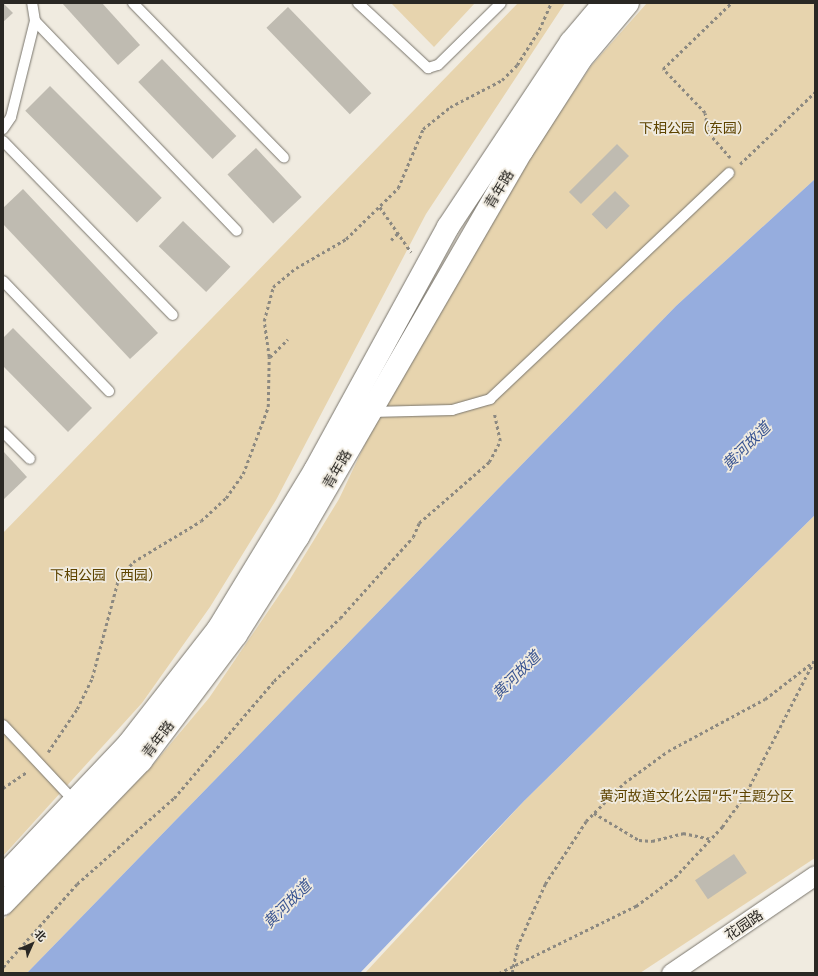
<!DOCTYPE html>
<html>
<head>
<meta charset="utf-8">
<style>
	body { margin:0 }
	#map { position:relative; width:818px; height:976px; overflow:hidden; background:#f0ebe0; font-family:Inter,"Noto Sans SC",sans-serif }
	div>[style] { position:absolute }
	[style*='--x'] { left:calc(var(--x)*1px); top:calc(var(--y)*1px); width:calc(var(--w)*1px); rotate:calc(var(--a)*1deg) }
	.green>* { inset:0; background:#e7d4ae }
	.water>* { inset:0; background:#96adde }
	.building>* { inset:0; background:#bfbbb1; transform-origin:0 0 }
	.path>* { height:2.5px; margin-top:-1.25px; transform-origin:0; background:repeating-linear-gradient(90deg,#8c8981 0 3px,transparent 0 6px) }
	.roads { filter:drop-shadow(0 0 1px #79756c) drop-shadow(0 0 1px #79756c) }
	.service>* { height:10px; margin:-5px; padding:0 5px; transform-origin:5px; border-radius:5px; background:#fff }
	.minor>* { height:19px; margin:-9.5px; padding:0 9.5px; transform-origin:9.5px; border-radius:9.5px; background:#fff }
	.tertiary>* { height:22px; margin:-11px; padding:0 11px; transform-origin:11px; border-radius:11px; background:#fff }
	span { translate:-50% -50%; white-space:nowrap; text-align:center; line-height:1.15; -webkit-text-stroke:3.5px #f0ebe0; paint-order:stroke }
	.park-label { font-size:14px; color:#5e4400 }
	.street-label { font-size:14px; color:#2a2824 }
	.water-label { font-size:15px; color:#3a5592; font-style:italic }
	.frame { position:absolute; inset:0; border:4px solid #2a2824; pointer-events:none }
	.north { position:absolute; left:12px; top:924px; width:40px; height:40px; -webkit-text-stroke:3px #f0ebe0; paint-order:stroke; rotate:45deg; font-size:11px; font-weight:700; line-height:16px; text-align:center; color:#2a2824 }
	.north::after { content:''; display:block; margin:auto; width:14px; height:18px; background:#2a2824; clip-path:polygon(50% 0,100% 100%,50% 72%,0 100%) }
</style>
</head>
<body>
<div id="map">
	<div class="green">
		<div style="clip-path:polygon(391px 3px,475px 3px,434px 47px)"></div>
		<div style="clip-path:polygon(518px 3px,565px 3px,426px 214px,276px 500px,210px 607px,142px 703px,3px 856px,3px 533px)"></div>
		<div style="clip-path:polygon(647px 3px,815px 3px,815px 179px,676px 306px,27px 973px,3px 973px,3px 920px,152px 766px,209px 698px,290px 579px,339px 499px,392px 387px,491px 216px,591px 66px)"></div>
		<div style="clip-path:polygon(815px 515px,815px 858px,640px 973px,365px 973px,524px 801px)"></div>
	</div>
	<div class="water">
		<div style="clip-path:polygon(815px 179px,815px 515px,524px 801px,360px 973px,27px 973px,676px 306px)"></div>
	</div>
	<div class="building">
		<div style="clip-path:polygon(3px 3px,13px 13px,3px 22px)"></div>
		<div style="clip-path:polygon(62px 3px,102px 3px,140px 45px,118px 65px)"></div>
		<div style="left:288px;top:7px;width:120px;height:30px;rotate:46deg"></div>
		<div style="left:162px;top:59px;width:107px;height:33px;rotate:46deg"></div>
		<div style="left:50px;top:86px;width:158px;height:35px;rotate:45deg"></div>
		<div style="left:617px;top:144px;width:17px;height:68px;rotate:45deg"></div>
		<div style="left:256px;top:148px;width:67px;height:39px;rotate:47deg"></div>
		<div style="clip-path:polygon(23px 189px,158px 333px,130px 359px,3px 224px,3px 208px)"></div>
		<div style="left:615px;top:191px;width:21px;height:33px;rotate:45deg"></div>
		<div style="left:183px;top:221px;width:66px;height:35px;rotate:44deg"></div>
		<div style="clip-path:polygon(13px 328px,92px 408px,68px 432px,3px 366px,3px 338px)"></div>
		<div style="clip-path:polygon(3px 451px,27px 477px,3px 500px)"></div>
		<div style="left:734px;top:854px;width:23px;height:47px;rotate:56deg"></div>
	</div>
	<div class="path">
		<div style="--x:730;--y:158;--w:33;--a:-131"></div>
		<div style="--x:708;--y:133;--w:20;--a:-99"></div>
		<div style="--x:705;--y:113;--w:61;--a:-133.7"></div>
		<div style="--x:663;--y:69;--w:95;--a:-44.1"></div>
		<div style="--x:740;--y:164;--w:104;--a:-43.8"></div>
		<div style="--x:380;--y:207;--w:55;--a:55.4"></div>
		<div style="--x:391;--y:240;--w:10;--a:-45"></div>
		<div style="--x:270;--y:357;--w:25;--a:-45"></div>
		<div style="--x:48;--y:752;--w:52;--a:-56"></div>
		<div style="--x:77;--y:709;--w:34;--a:-64"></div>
		<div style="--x:92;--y:678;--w:101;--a:-75.1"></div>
		<div style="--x:118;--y:580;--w:23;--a:-50"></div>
		<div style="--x:133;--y:562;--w:79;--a:-31.1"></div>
		<div style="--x:201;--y:521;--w:34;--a:-43"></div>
		<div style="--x:226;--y:498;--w:29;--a:-55"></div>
		<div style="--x:243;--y:474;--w:72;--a:-69.5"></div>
		<div style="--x:268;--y:407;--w:50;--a:-88.9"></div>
		<div style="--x:269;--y:357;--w:36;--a:-98"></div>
		<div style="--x:264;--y:321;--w:35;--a:-75"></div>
		<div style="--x:273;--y:287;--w:30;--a:-40"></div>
		<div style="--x:296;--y:268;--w:58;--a:-30.1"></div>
		<div style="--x:346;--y:239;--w:73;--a:-44.4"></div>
		<div style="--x:398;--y:188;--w:64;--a:-67"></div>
		<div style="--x:423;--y:129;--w:35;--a:-39"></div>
		<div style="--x:450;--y:107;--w:59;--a:-27.4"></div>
		<div style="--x:502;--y:80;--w:21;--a:-45"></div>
		<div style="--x:517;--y:65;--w:41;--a:-57.8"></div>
		<div style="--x:539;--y:30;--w:30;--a:-66"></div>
		<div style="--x:3;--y:788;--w:29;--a:-34"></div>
		<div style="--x:594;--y:813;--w:52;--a:31"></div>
		<div style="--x:639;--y:840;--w:13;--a:4"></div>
		<div style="--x:652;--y:841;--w:32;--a:-14"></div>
		<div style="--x:683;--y:833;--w:29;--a:12"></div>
		<div style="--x:3;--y:967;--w:111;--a:-48.3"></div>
		<div style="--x:77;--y:884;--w:130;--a:-41.6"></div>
		<div style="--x:174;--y:798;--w:154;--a:-49.5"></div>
		<div style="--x:274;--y:681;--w:91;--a:-43.7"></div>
		<div style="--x:340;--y:618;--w:109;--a:-48"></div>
		<div style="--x:413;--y:537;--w:15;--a:-67"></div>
		<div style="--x:419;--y:523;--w:93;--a:-41.1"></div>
		<div style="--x:489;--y:462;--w:24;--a:-62"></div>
		<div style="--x:500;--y:441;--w:29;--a:-102"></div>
		<div style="--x:499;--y:973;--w:153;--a:-26.1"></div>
		<div style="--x:636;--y:906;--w:49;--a:-36.6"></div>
		<div style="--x:675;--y:877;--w:69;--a:-46.8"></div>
		<div style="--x:722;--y:827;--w:37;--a:-54"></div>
		<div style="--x:744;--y:797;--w:155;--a:-62.8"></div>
		<div style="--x:512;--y:973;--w:26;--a:-79"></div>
		<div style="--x:517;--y:947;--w:69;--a:-66"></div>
		<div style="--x:545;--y:884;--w:75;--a:-56.9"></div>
		<div style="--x:586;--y:821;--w:54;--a:-45"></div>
		<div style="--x:624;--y:783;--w:54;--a:-36"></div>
		<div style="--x:668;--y:751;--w:110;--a:-28.2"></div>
		<div style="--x:765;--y:699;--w:61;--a:-37.6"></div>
	</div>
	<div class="roads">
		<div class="service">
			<div style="--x:133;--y:3;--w:216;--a:45.7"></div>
			<div style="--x:358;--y:3;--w:96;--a:42.9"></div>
			<div style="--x:428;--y:68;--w:10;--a:-17"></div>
			<div style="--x:438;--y:65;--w:88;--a:-44.5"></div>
			<div style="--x:35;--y:21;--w:291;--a:46.1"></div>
			<div style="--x:3;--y:129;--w:14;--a:-56"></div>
			<div style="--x:11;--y:117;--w:99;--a:-76"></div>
			<div style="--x:35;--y:21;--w:18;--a:-99"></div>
			<div style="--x:3;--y:141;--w:243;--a:45.7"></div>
			<div style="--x:3;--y:281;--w:153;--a:46.1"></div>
			<div style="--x:371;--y:412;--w:81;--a:-1.4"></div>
			<div style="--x:452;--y:410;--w:40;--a:-16"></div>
			<div style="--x:490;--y:399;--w:329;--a:-43.4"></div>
			<div style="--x:3;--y:432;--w:38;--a:45"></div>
			<div style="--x:3;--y:725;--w:105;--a:46.9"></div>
		</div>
		<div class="minor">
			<div style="--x:671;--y:973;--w:174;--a:-34.2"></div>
		</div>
		<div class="tertiary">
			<div style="--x:3;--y:876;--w:183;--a:-46.5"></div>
			<div style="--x:129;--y:743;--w:145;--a:-52"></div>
			<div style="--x:218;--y:629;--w:186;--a:-58.6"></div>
			<div style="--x:315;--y:470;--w:277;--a:-61.3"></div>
			<div style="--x:448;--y:227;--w:222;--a:-56.4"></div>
			<div style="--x:571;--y:42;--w:51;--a:-49.8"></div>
			<div style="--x:3;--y:904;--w:199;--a:-46"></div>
			<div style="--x:141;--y:761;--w:158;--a:-53"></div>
			<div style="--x:236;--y:635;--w:116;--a:-57.7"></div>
			<div style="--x:298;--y:537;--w:446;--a:-59.9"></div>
			<div style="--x:522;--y:151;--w:109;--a:-57.3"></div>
			<div style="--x:581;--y:59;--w:73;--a:-50"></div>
		</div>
	</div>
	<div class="park-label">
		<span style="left:695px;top:128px">下相公园（东园）</span>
		<span style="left:106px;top:575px">下相公园（西园）</span>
		<span style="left:697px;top:796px">黄河故道文化公园“乐”主题分区</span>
	</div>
	<div class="street-label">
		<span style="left:499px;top:189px;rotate:-59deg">青年路</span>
		<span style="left:337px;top:469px;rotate:-60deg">青年路</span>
		<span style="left:158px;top:739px;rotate:-53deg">青年路</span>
		<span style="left:744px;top:925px;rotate:-34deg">花园路</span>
	</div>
	<div class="water-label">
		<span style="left:746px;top:446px;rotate:-45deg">黄河故道</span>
		<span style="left:516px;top:675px;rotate:-45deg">黄河故道</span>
		<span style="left:287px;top:904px;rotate:-45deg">黄河故道</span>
	</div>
	<div class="frame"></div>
	<div class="north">北</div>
</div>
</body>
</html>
